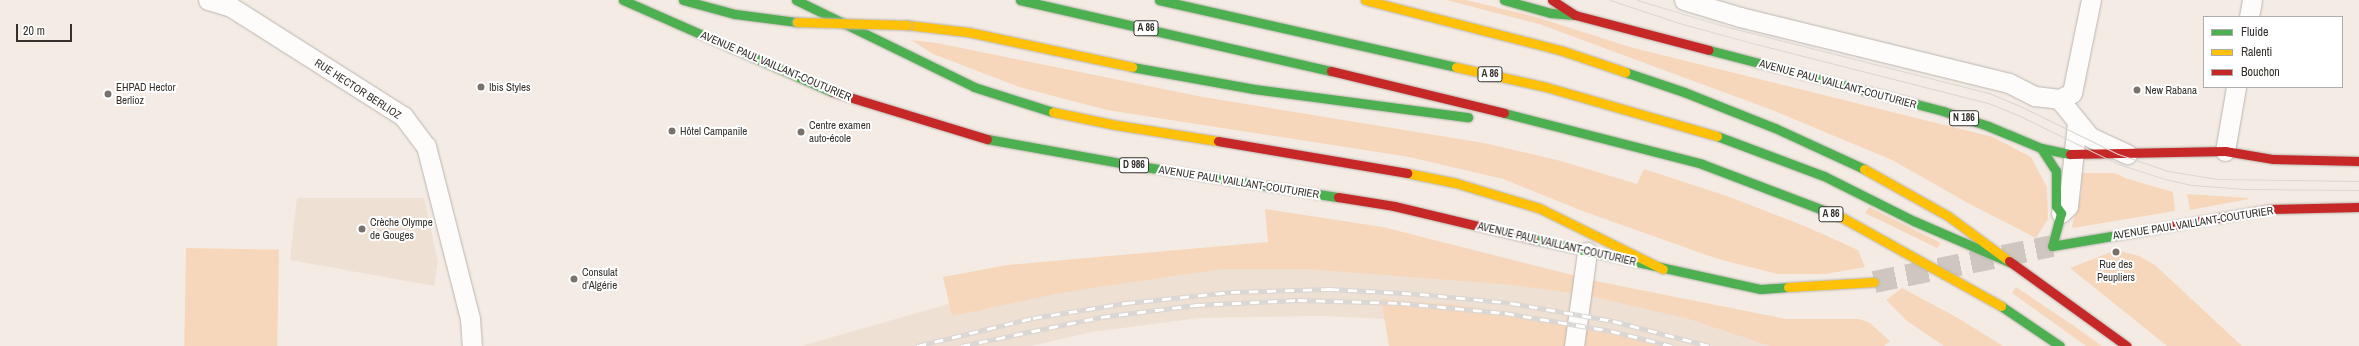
<!DOCTYPE html>
<html>
<head>
<meta charset="utf-8">
<style>
	body { margin:0 }
	#map { position:relative; width:2359px; height:346px; overflow:hidden; background:#f4ece4; font-family:"Archivo Narrow",sans-serif }
	div>[style] { position:absolute }
	[style*='--x'] { left:calc(var(--x)*1px); top:calc(var(--y)*1px); width:calc(var(--w)*1px); rotate:calc(var(--a)*1deg) }
	.built>* { inset:0; background:#efe0d4 }
	.green>* { inset:0; background:#f6d7bb; transform-origin:0 0 }
	.primary-tunnel>* { height:22px; margin-top:-11px; transform-origin:0; background:repeating-linear-gradient(90deg,#cec6bf 0 22px,transparent 0 33px) }
	.roads { filter:drop-shadow(0 0 1px #bbb5af) drop-shadow(0 0 1px #bbb5af) }
	.street>* { height:19px; margin:-9.5px; padding:0 9.5px; transform-origin:9.5px; border-radius:9.5px; background:#fdfcfb }
	.fast>* { height:9px; margin:-4.5px; padding:0 4.5px; transform-origin:4.5px; border-radius:4.5px; background:#4caf50 }
	.slow>* { height:9px; margin:-4.5px; padding:0 4.5px; transform-origin:4.5px; border-radius:4.5px; background:#ffc107 }
	.jam>* { height:9px; margin:-4.5px; padding:0 4.5px; transform-origin:4.5px; border-radius:4.5px; background:#c62828 }
	.tram>* { height:1px; margin:-0.5px; padding:0 0.5px; transform-origin:0.5px; border-radius:0.5px; background:#d9d6d4 }
	.rail>* { height:4.5px; margin-top:-2.25px; transform-origin:0; background:repeating-linear-gradient(90deg,#fff 0 9px,#d9d6d4 0 18px); box-sizing:border-box; border-block:1px solid #d9d6d4 }
	.bridges { filter:drop-shadow(0 0 1px #bbb5af) drop-shadow(0 0 1px #bbb5af) }
	.slow-bridge>* { height:9px; margin:-4.5px; padding:0 4.5px; transform-origin:4.5px; border-radius:4.5px; background:#ffc107 }
	.dots>* { width:11px; height:11px; translate:-50% -50%; box-sizing:border-box; border:2px solid #fff; border-radius:50% }
	span { translate:-50% -50%; white-space:nowrap; text-align:center; line-height:1.15; -webkit-text-stroke:4px #fff; paint-order:stroke }
	.shield-label span { padding:1px 3px; background:#fff; border:1px solid; border-radius:3px; -webkit-text-stroke-width:0 }
	.shield-label { font-size:10px; color:#35302b; font-weight:700 }
	.street-label { font-size:11px; color:#35302b }
	.poi-label { font-size:11px; color:#35302b }
	.left { translate:0 -50%; text-align:left }
	.legend { position:absolute; left:2203px; top:16px; width:140px; height:72px; box-sizing:border-box; background:#fff; border:1px solid #aeacaa; margin:0; padding:5px 7px; list-style:none; font-size:12px; color:#35302b }
	.legend li { display:flex; align-items:center; gap:8px; height:20px }
	.legend b { width:20px; border:1px solid #aeacaa }
	.scale { position:absolute; left:16px; top:24px; width:56px; height:18px; box-sizing:border-box; border:2px solid #35302b; border-top:0; padding-left:5px; font-size:12px; line-height:14px; white-space:nowrap; color:#35302b; -webkit-text-stroke:3px #fff; paint-order:stroke }
</style>
</head>
<body>
<div id="map">
	<div class="built">
		<div style="clip-path:polygon(297px 198px,424px 198px,438px 262px,434px 286px,290px 260px)"></div>
		<div style="clip-path:polygon(1184px 261px,1517px 274px,1837px 346px,1579px 346px,1447px 322px,1323px 316px,1199px 318px,1092px 332px,1031px 346px,801px 346px,969px 298px)"></div>
	</div>
	<div class="green">
		<div style="clip-path:polygon(1446px 0,1466px 0,1536px 17px,1630px 47px,1993px 137px,2031px 157px,2047px 187px,2048px 219px,2036px 238px,1966px 202px,1892px 160px,1772px 110px,1539px 24px)"></div>
		<div style="clip-path:polygon(911px 40px,937px 43px,1203px 97px,1484px 143px,1561px 161px,1637px 184px,1644px 169px,1727px 196px,1807px 227px,1858px 250px,1865px 267px,1826px 274px,1778px 274px,1718px 259px,1585px 212px,1503px 179px,1409px 157px,1107px 110px,1019px 87px,933px 54px)"></div>
		<div style="clip-path:polygon(2082px 173px,2114px 173px,2128px 179px,2173px 192px,2175px 211px,2073px 228px,2072px 226px,2081px 193px)"></div>
		<div style="clip-path:polygon(2187px 194px,2248px 198px,2249px 199px,2190px 210px)"></div>
		<div style="clip-path:polygon(1869px 207px,1941px 243px,1937px 248px,1865px 213px)"></div>
		<div style="clip-path:polygon(1265px 209px,1383px 227px,1596px 281px,1786px 319px,1859px 319px,1870px 323px,1890px 341px,1884px 346px,1770px 346px,1689px 319px,1586px 295px,1513px 285px,1307px 269px,1223px 269px,1174px 276px,1065px 292px,952px 316px,943px 277px,1007px 265px,1268px 242px)"></div>
		<div style="left:186px;top:248px;width:93px;height:98px;rotate:1deg"></div>
		<div style="clip-path:polygon(2116px 250px,2139px 256px,2155px 265px,2242px 346px,2167px 346px,2070px 268px)"></div>
		<div style="clip-path:polygon(2016px 287px,2074px 326px,2102px 346px,2086px 346px,2012px 293px)"></div>
		<div style="clip-path:polygon(1902px 288px,1958px 318px,2003px 346px,1944px 346px,1907px 321px,1886px 300px)"></div>
		<div style="clip-path:polygon(1381px 299px,1458px 305px,1580px 324px,1669px 346px,1389px 346px)"></div>
	</div>
	<div class="primary-tunnel">
		<div style="--x:1874;--y:282;--w:182;--a:-11.4"></div>
	</div>
	<div class="roads">
		<div class="street">
			<div style="--x:208;--y:0;--w:24;--a:17"></div>
			<div style="--x:231;--y:7;--w:204;--a:32.4"></div>
			<div style="--x:403;--y:116;--w:38;--a:53"></div>
			<div style="--x:426;--y:146;--w:179;--a:75.7"></div>
			<div style="--x:470;--y:319;--w:27;--a:86"></div>
			<div style="--x:1684;--y:0;--w:59;--a:16.9"></div>
			<div style="--x:1740;--y:17;--w:277;--a:13.8"></div>
			<div style="--x:2009;--y:83;--w:29;--a:27"></div>
			<div style="--x:2035;--y:96;--w:24;--a:7"></div>
			<div style="--x:2059;--y:99;--w:49;--a:50.8"></div>
			<div style="--x:2090;--y:137;--w:41;--a:24.7"></div>
			<div style="--x:2249;--y:17;--w:17;--a:-80"></div>
			<div style="--x:2059;--y:99;--w:14;--a:-25"></div>
			<div style="--x:2072;--y:93;--w:95;--a:-78.5"></div>
			<div style="--x:2225;--y:151;--w:65;--a:-80.2"></div>
			<div style="--x:2061;--y:213;--w:10;--a:-45"></div>
			<div style="--x:2068;--y:206;--w:83;--a:-83.8"></div>
			<div style="--x:1574;--y:346;--w:95;--a:-82.1"></div>
		</div>
		<div class="fast">
			<div style="--x:623;--y:0;--w:229;--a:23.7"></div>
			<div style="--x:683;--y:0;--w:54;--a:15.1"></div>
			<div style="--x:735;--y:14;--w:63;--a:7.4"></div>
			<div style="--x:796;--y:0;--w:198;--a:26"></div>
			<div style="--x:974;--y:87;--w:83;--a:17.6"></div>
			<div style="--x:1020;--y:0;--w:319;--a:12.9"></div>
			<div style="--x:1159;--y:0;--w:304;--a:12.7"></div>
			<div style="--x:1504;--y:0;--w:49;--a:15.5"></div>
			<div style="--x:1551;--y:13;--w:24;--a:5"></div>
			<div style="--x:1709;--y:50;--w:242;--a:14.6"></div>
			<div style="--x:1943;--y:111;--w:47;--a:18.4"></div>
			<div style="--x:1988;--y:126;--w:57;--a:22.5"></div>
			<div style="--x:2041;--y:148;--w:30;--a:12"></div>
			<div style="--x:1132;--y:67;--w:124;--a:10.2"></div>
			<div style="--x:1254;--y:89;--w:216;--a:7.5"></div>
			<div style="--x:1625;--y:72;--w:62;--a:18.7"></div>
			<div style="--x:1684;--y:92;--w:98;--a:21.6"></div>
			<div style="--x:1775;--y:128;--w:98;--a:24.7"></div>
			<div style="--x:1504;--y:113;--w:204;--a:14.4"></div>
			<div style="--x:1702;--y:164;--w:138;--a:20.8"></div>
			<div style="--x:1717;--y:136;--w:114;--a:20.5"></div>
			<div style="--x:1824;--y:176;--w:101;--a:26.6"></div>
			<div style="--x:1914;--y:221;--w:109;--a:23.3"></div>
			<div style="--x:987;--y:139;--w:135;--a:10.2"></div>
			<div style="--x:1120;--y:163;--w:221;--a:8.9"></div>
			<div style="--x:2041;--y:148;--w:27;--a:57"></div>
			<div style="--x:2056;--y:171;--w:35;--a:90"></div>
			<div style="--x:2056;--y:206;--w:9;--a:54"></div>
			<div style="--x:2061;--y:213;--w:34;--a:105"></div>
			<div style="--x:2052;--y:246;--w:109;--a:-9.5"></div>
			<div style="--x:1533;--y:239;--w:233;--a:12.4"></div>
			<div style="--x:1761;--y:289;--w:27;--a:-4"></div>
			<div style="--x:2001;--y:306;--w:71;--a:34.1"></div>
		</div>
		<div class="slow">
			<div style="--x:1365;--y:0;--w:201;--a:14.4"></div>
			<div style="--x:1560;--y:50;--w:69;--a:18.7"></div>
			<div style="--x:907;--y:25;--w:61;--a:6.5"></div>
			<div style="--x:968;--y:32;--w:168;--a:12"></div>
			<div style="--x:1456;--y:67;--w:92;--a:12.5"></div>
			<div style="--x:1546;--y:87;--w:178;--a:16"></div>
			<div style="--x:1053;--y:112;--w:64;--a:11.7"></div>
			<div style="--x:1116;--y:125;--w:103;--a:8.9"></div>
			<div style="--x:1864;--y:169;--w:96;--a:29.2"></div>
			<div style="--x:1948;--y:216;--w:76;--a:36.4"></div>
			<div style="--x:1407;--y:173;--w:50;--a:11.5"></div>
			<div style="--x:1456;--y:183;--w:87;--a:16.8"></div>
			<div style="--x:1539;--y:208;--w:138;--a:26.2"></div>
			<div style="--x:1831;--y:213;--w:13;--a:23"></div>
			<div style="--x:1843;--y:218;--w:181;--a:29.1"></div>
			<div style="--x:1788;--y:287;--w:86;--a:-3.3"></div>
		</div>
		<div class="jam">
			<div style="--x:1552;--y:0;--w:27;--a:33"></div>
			<div style="--x:1575;--y:15;--w:138;--a:14.6"></div>
			<div style="--x:1331;--y:71;--w:178;--a:13.6"></div>
			<div style="--x:833;--y:92;--w:161;--a:17"></div>
			<div style="--x:1218;--y:141;--w:192;--a:9.6"></div>
			<div style="--x:2070;--y:154;--w:155;--a:-1.1"></div>
			<div style="--x:2225;--y:151;--w:49;--a:9.5"></div>
			<div style="--x:2273;--y:159;--w:86;--a:1.3"></div>
			<div style="--x:1338;--y:197;--w:57;--a:9.1"></div>
			<div style="--x:1394;--y:206;--w:143;--a:13.4"></div>
			<div style="--x:2159;--y:228;--w:113;--a:-9.7"></div>
			<div style="--x:2270;--y:209;--w:89;--a:-1.3"></div>
			<div style="--x:2009;--y:261;--w:145;--a:35.8"></div>
		</div>
	</div>
	<div class="tram">
		<div style="--x:1610;--y:0;--w:73;--a:18.4"></div>
		<div style="--x:1679;--y:23;--w:80;--a:15.3"></div>
		<div style="--x:1756;--y:44;--w:239;--a:14.3"></div>
		<div style="--x:1988;--y:103;--w:32;--a:22"></div>
		<div style="--x:2018;--y:115;--w:111;--a:26.1"></div>
		<div style="--x:2118;--y:164;--w:49;--a:17.7"></div>
		<div style="--x:2165;--y:179;--w:28;--a:13"></div>
		<div style="--x:2192;--y:185;--w:53;--a:4.3"></div>
		<div style="--x:2245;--y:189;--w:114;--a:0.5"></div>
		<div style="--x:1637;--y:0;--w:87;--a:16.8"></div>
		<div style="--x:1720;--y:25;--w:277;--a:14.2"></div>
		<div style="--x:1989;--y:93;--w:34;--a:23"></div>
		<div style="--x:2020;--y:106;--w:109;--a:26.1"></div>
		<div style="--x:2118;--y:154;--w:53;--a:18.8"></div>
		<div style="--x:2168;--y:171;--w:50;--a:9.3"></div>
		<div style="--x:2217;--y:179;--w:142;--a:0.8"></div>
	</div>
	<div class="rail">
		<div style="--x:917;--y:346;--w:119;--a:-13.6"></div>
		<div style="--x:1033;--y:318;--w:94;--a:-9.2"></div>
		<div style="--x:1126;--y:303;--w:106;--a:-6"></div>
		<div style="--x:1231;--y:292;--w:99;--a:-1.7"></div>
		<div style="--x:1330;--y:289;--w:90;--a:3.2"></div>
		<div style="--x:1420;--y:294;--w:91;--a:5.6"></div>
		<div style="--x:1511;--y:303;--w:104;--a:10"></div>
		<div style="--x:1613;--y:321;--w:100;--a:14.5"></div>
		<div style="--x:961;--y:346;--w:143;--a:-11.7"></div>
		<div style="--x:1101;--y:317;--w:96;--a:-7.2"></div>
		<div style="--x:1196;--y:305;--w:102;--a:-2.8"></div>
		<div style="--x:1298;--y:300;--w:103;--a:1.7"></div>
		<div style="--x:1401;--y:303;--w:104;--a:5.5"></div>
		<div style="--x:1505;--y:313;--w:108;--a:9.6"></div>
		<div style="--x:1611;--y:331;--w:63;--a:13.8"></div>
	</div>
	<div class="bridges">
		<div class="slow-bridge">
			<div style="--x:797;--y:22;--w:110;--a:1.6"></div>
		</div>
	</div>
	<div class="dots">
		<div style="left:481px;top:87px;background:#78726c"></div>
		<div style="left:2137px;top:90px;background:#78726c"></div>
		<div style="left:108px;top:94px;background:#78726c"></div>
		<div style="left:672px;top:131px;background:#78726c"></div>
		<div style="left:801px;top:132px;background:#78726c"></div>
		<div style="left:362px;top:229px;background:#78726c"></div>
		<div style="left:2116px;top:252px;background:#78726c"></div>
		<div style="left:574px;top:279px;background:#78726c"></div>
	</div>
	<div class="shield-label">
		<span style="left:1146px;top:28px">A 86</span>
		<span style="left:1490px;top:74px">A 86</span>
		<span style="left:1964px;top:118px">N 186</span>
		<span style="left:1134px;top:165px">D 986</span>
		<span style="left:1831px;top:214px">A 86</span>
	</div>
	<div class="street-label">
		<span style="left:776px;top:66px;rotate:23deg">AVENUE PAUL VAILLANT-COUTURIER</span>
		<span style="left:1838px;top:84px;rotate:15deg">AVENUE PAUL VAILLANT-COUTURIER</span>
		<span style="left:358px;top:89px;rotate:33deg">RUE HECTOR BERLIOZ</span>
		<span style="left:1239px;top:182px;rotate:9deg">AVENUE PAUL VAILLANT-COUTURIER</span>
		<span style="left:2193px;top:223px;rotate:-9deg">AVENUE PAUL VAILLANT-COUTURIER</span>
		<span style="left:1557px;top:244px;rotate:13deg">AVENUE PAUL VAILLANT-COUTURIER</span>
	</div>
	<div class="poi-label">
		<span class="left" style="left:489px;top:87px">Ibis Styles</span>
		<span class="left" style="left:116px;top:94px">EHPAD Hector<br>Berlioz</span>
		<span class="left" style="left:2145px;top:90px">New Rabana</span>
		<span class="left" style="left:809px;top:132px">Centre examen<br>auto-école</span>
		<span class="left" style="left:680px;top:131px">Hôtel Campanile</span>
		<span class="left" style="left:370px;top:229px">Crèche Olympe<br>de Gouges</span>
		<span style="left:2116px;top:271px">Rue des<br>Peupliers</span>
		<span class="left" style="left:582px;top:279px">Consulat<br>d'Algérie</span>
	</div>
	<ul class="legend">
	<li><b style="height:5px;background:#4caf50"></b>Fluide</li>
	<li><b style="height:5px;background:#ffc107"></b>Ralenti</li>
	<li><b style="height:5px;background:#c62828"></b>Bouchon</li>
	</ul>
	<div class="scale">20 m</div>
</div>
</body>
</html>
